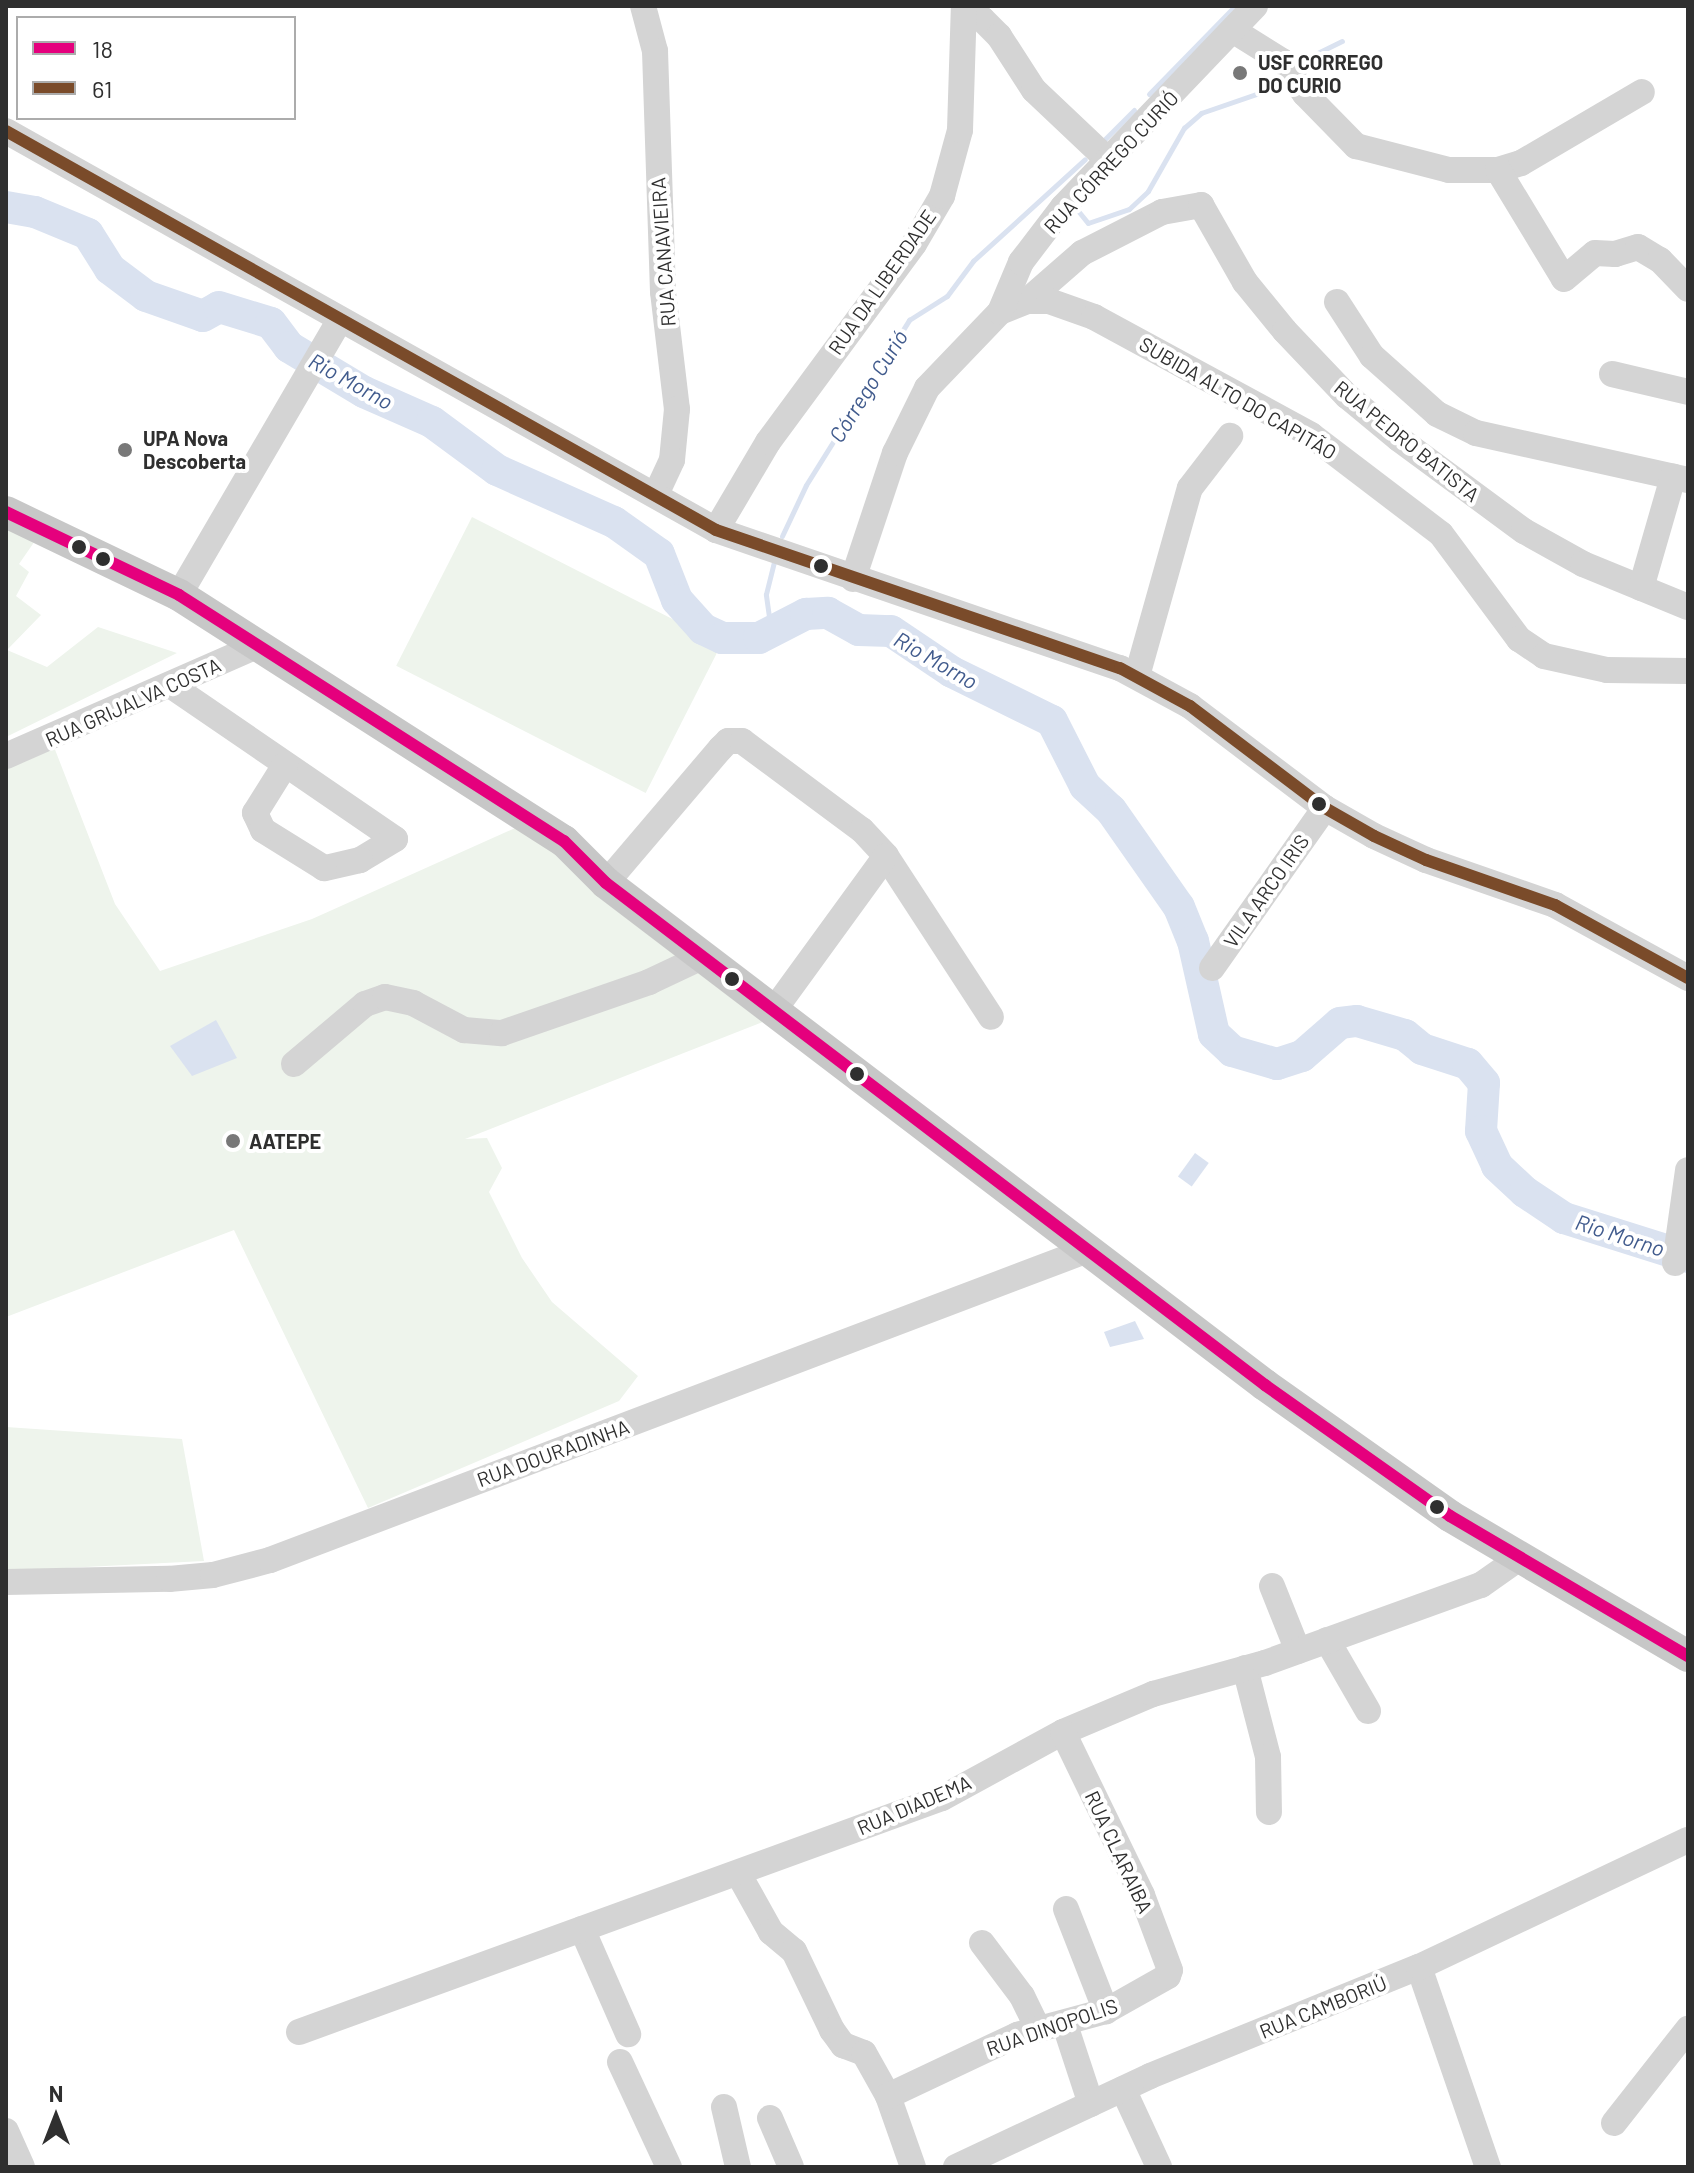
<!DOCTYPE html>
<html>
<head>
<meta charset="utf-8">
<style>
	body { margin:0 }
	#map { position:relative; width:1694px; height:2173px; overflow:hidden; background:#fff; font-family:Barlow,sans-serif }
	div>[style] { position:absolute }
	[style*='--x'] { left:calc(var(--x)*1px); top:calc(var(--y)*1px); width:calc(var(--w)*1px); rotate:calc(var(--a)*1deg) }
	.green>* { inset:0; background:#eef4ec; transform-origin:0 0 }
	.water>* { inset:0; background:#dae2f0; transform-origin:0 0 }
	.stream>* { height:5px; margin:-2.5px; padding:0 2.5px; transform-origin:2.5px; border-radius:2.5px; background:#dae2f0 }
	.river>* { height:32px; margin:-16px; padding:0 16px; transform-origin:16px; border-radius:16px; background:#dae2f0 }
	.minor>* { height:26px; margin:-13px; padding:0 13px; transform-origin:13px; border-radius:13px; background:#d4d4d4 }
	.major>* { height:32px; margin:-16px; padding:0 16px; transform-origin:16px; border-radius:16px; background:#c7c7c7 }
	.bus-1>* { height:12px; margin:-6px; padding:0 6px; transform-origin:6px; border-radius:6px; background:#e5007d }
	.bus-2>* { height:12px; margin:-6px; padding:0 6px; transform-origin:6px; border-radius:6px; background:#7a4b2a }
	.dots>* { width:22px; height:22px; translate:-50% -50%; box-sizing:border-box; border:4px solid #fff; border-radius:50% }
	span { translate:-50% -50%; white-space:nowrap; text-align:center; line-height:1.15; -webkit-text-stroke:8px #fff; paint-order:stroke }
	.poi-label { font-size:20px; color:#2f2f2f; font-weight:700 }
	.left { translate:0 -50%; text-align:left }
	.street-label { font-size:20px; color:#2f2f2f }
	.water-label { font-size:22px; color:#415b8d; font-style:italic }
	.frame { position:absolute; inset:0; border:8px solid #2f2f2f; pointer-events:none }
	.legend { position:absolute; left:16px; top:16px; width:280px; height:104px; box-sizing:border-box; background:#fff; border:2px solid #acacac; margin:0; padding:10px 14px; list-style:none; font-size:24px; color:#2f2f2f }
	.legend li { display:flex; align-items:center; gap:16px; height:40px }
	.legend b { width:40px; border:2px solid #acacac }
	.north { position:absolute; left:16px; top:2077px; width:80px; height:80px; -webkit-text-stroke:6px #fff; paint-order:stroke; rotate:0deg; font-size:22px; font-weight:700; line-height:32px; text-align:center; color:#2f2f2f }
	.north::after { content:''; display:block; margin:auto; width:28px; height:36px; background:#2f2f2f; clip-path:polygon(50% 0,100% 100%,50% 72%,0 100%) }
</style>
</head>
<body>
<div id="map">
	<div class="green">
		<div style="left:472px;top:517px;width:280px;height:167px;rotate:27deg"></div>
		<div style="clip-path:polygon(6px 523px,37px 538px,19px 564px,29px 572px,16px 596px,41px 615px,7px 650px,47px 667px,98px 627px,177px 653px,6px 737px)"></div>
		<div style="clip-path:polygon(54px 747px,115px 904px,160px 971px,312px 919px,522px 825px,765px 1021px,465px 1139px,487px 1138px,502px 1168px,489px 1192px,522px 1258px,552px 1302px,638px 1376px,619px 1401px,368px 1508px,234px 1230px,6px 1317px,6px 767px)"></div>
		<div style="clip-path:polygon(6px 1427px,182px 1439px,204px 1561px,6px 1571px)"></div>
	</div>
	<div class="water">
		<div style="clip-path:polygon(216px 1020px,237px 1058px,192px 1076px,170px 1046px)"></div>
		<div style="left:1195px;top:1153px;width:17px;height:29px;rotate:36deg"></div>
		<div style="clip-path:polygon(1135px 1321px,1144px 1339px,1110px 1347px,1104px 1332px)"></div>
	</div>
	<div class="stream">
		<div style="--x:1297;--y:63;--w:50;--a:-26.1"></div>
		<div style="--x:1149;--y:94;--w:123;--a:-45.7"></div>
		<div style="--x:1105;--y:139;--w:41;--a:-45"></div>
		<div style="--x:1079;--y:212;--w:14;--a:51"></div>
		<div style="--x:1088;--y:223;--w:43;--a:-18.9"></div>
		<div style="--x:1129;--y:209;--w:26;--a:-43"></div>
		<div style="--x:1148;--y:191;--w:73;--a:-60.3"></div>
		<div style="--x:1184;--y:128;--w:23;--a:-41"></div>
		<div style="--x:1201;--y:113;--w:65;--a:-19"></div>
		<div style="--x:1262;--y:92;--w:21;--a:-39"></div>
		<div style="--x:782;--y:536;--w:56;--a:-64.8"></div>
		<div style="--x:806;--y:485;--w:195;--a:-58"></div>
		<div style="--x:909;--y:320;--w:45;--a:-32.3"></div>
		<div style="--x:947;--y:296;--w:44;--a:-53.4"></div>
		<div style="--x:973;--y:261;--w:151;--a:-42.3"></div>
		<div style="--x:771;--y:631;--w:37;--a:-98"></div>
		<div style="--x:766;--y:594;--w:32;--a:-76"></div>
	</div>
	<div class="river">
		<div style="--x:6;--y:207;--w:29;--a:10"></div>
		<div style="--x:35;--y:212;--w:57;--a:22.5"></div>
		<div style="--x:88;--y:234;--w:41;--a:57.8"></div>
		<div style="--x:110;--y:269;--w:45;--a:36.9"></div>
		<div style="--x:146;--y:296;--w:60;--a:19.3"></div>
		<div style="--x:203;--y:316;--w:18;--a:-29"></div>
		<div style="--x:219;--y:307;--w:54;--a:17.1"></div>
		<div style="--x:271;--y:323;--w:30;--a:53"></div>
		<div style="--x:289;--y:347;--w:87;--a:31"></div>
		<div style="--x:364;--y:392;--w:74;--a:23.8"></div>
		<div style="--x:432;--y:422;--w:81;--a:36.4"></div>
		<div style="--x:497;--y:470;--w:128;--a:24"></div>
		<div style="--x:614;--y:522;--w:55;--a:35.4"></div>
		<div style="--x:659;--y:554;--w:49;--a:68.6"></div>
		<div style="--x:677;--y:600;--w:39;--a:48"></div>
		<div style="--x:703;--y:629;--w:21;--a:25"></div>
		<div style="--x:722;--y:638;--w:37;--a:0"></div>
		<div style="--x:759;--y:638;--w:53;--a:-27.1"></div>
		<div style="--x:806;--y:614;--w:22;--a:-3"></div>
		<div style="--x:828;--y:613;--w:35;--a:29"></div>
		<div style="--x:859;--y:630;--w:32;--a:2"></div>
		<div style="--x:891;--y:631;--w:73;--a:33.9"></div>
		<div style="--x:952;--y:672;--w:111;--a:26.1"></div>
		<div style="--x:1052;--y:721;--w:73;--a:63.1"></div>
		<div style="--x:1085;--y:786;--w:35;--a:43"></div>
		<div style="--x:1111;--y:810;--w:118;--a:55"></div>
		<div style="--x:1179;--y:907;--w:37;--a:68"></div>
		<div style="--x:1193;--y:941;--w:95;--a:77.3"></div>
		<div style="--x:1214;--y:1034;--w:25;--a:43"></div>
		<div style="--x:1232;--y:1051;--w:47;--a:16.1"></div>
		<div style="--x:1277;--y:1064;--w:26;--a:-18"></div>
		<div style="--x:1302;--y:1056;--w:50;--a:-41"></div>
		<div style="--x:1340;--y:1023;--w:17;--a:-7"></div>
		<div style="--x:1357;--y:1021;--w:50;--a:16.3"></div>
		<div style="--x:1405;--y:1035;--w:22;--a:39"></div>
		<div style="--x:1422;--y:1049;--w:48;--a:18.1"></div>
		<div style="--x:1468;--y:1064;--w:25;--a:50"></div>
		<div style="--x:1484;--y:1083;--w:48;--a:93.6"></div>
		<div style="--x:1481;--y:1131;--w:38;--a:65"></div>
		<div style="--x:1497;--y:1166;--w:38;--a:43"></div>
		<div style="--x:1525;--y:1192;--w:47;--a:33.7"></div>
		<div style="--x:1564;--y:1218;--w:130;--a:17.5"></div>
	</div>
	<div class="minor">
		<div style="--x:643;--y:6;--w:47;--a:75.1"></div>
		<div style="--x:655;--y:51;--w:241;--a:88.1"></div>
		<div style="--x:663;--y:292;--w:118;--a:83.2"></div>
		<div style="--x:677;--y:409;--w:51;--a:95.6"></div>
		<div style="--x:672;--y:460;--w:38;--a:115"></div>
		<div style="--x:965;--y:12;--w:18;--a:22"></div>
		<div style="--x:982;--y:19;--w:24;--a:45"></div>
		<div style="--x:999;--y:36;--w:64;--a:57.1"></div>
		<div style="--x:1034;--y:90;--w:103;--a:43.4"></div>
		<div style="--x:1234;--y:31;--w:57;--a:32"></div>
		<div style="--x:1282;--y:61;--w:40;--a:55.1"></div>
		<div style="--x:1305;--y:94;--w:73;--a:45.6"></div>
		<div style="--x:1356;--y:146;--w:96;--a:14.5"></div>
		<div style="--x:1449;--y:170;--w:49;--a:0"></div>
		<div style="--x:1498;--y:170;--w:24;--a:-17"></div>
		<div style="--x:1521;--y:163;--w:140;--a:-30.4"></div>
		<div style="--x:6;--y:131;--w:814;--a:29.33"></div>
		<div style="--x:716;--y:530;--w:427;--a:18.9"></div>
		<div style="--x:1120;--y:668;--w:80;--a:28.5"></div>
		<div style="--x:1190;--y:706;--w:169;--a:37.1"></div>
		<div style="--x:1325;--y:808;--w:56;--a:29.7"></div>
		<div style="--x:1374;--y:836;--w:57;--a:24.8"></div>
		<div style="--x:1426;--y:860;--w:137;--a:19.2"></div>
		<div style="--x:1555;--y:905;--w:152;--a:28.8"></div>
		<div style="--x:1498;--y:170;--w:127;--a:58.8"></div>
		<div style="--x:1564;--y:279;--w:40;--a:-40"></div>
		<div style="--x:1595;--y:253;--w:20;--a:3"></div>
		<div style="--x:1615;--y:254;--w:24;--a:-17"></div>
		<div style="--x:1638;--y:247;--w:26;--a:31"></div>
		<div style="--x:1660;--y:260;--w:40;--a:46"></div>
		<div style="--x:1027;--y:301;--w:73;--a:-41.1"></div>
		<div style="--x:1082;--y:253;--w:90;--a:-27.1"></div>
		<div style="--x:1162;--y:212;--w:40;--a:-10"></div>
		<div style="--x:1201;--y:205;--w:89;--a:60.3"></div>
		<div style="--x:1245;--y:282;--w:63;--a:50.8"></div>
		<div style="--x:1285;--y:331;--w:90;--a:46.4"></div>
		<div style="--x:1347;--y:396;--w:67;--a:39.6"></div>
		<div style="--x:1399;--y:439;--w:155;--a:36.4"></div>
		<div style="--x:1524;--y:531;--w:68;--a:29.2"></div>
		<div style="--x:1583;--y:564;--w:113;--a:22.3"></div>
		<div style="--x:1337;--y:302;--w:64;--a:57.1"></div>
		<div style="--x:1372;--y:356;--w:87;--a:41.7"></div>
		<div style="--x:1437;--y:414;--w:43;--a:26"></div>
		<div style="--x:1476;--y:433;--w:217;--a:12.5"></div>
		<div style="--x:1000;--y:312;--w:29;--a:-22"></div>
		<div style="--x:1027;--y:301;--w:22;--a:0"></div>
		<div style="--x:1049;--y:301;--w:48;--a:19.6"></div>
		<div style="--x:1094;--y:317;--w:247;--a:28.5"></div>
		<div style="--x:1311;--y:435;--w:163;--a:37.3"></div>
		<div style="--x:1441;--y:534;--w:131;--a:53.4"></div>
		<div style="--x:1519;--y:639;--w:30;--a:34"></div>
		<div style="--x:1544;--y:656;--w:65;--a:12.5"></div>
		<div style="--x:1607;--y:670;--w:81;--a:0.7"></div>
		<div style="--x:1612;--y:374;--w:78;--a:13.3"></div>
		<div style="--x:716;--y:530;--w:102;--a:-59.4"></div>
		<div style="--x:768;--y:442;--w:246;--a:-53.6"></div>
		<div style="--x:914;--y:244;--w:56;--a:-59.7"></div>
		<div style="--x:942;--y:196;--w:68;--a:-74.7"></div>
		<div style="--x:960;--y:130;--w:124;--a:-88.2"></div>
		<div style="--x:853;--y:579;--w:133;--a:-71.6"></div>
		<div style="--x:895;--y:453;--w:72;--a:-63.8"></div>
		<div style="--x:927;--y:388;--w:105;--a:-46.2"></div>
		<div style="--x:1000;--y:312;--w:54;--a:-67.2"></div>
		<div style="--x:1021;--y:262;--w:69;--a:-52.6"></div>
		<div style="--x:1063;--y:207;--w:278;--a:-46.3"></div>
		<div style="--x:1641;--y:588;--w:116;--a:-73.9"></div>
		<div style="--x:179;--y:595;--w:319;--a:-59.7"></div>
		<div style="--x:1137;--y:676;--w:195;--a:-74.3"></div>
		<div style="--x:1190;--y:488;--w:66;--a:-52.4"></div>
		<div style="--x:173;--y:687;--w:269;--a:34.4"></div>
		<div style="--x:395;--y:839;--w:41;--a:149"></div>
		<div style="--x:360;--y:860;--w:37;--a:167"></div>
		<div style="--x:324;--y:868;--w:72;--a:-148.1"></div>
		<div style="--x:263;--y:830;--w:19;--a:-115"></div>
		<div style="--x:255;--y:813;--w:57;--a:-58"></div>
		<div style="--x:6;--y:756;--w:276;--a:-23.7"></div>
		<div style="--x:606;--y:883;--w:177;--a:-49.6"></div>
		<div style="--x:721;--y:748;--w:10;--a:-45"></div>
		<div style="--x:728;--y:741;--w:14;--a:0"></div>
		<div style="--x:742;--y:741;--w:149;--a:36.6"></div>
		<div style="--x:862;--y:830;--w:35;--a:47"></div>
		<div style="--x:886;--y:856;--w:192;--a:56.9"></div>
		<div style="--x:1212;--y:968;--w:196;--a:-54.8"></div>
		<div style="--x:774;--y:1010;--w:190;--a:-54"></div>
		<div style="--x:294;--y:1064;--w:93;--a:-40.2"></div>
		<div style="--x:365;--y:1004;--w:21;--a:-19"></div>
		<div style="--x:385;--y:997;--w:29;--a:12"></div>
		<div style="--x:413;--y:1003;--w:58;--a:27.9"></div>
		<div style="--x:464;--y:1030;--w:38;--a:5"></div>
		<div style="--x:502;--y:1033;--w:156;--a:-19.1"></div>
		<div style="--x:649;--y:982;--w:61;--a:-25.3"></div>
		<div style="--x:1675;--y:1263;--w:94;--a:-82"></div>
		<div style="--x:6;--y:1582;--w:163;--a:-1.1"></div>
		<div style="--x:169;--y:1579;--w:44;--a:-5.2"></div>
		<div style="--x:213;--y:1575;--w:59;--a:-14.7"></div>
		<div style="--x:270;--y:1560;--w:872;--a:-20.76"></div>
		<div style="--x:1272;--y:1586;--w:70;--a:68.2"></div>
		<div style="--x:1327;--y:1640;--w:82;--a:60"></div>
		<div style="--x:1245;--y:1668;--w:92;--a:75.5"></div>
		<div style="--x:1268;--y:1757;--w:55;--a:89"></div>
		<div style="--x:738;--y:1873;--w:68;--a:60.8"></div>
		<div style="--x:771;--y:1932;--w:30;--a:40"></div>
		<div style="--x:794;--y:1951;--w:88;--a:64.3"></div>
		<div style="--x:832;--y:2030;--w:19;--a:54"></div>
		<div style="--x:843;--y:2045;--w:22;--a:21"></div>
		<div style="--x:864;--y:2053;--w:49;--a:60.8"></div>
		<div style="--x:888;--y:2096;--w:75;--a:70.6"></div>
		<div style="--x:1066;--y:1909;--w:110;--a:68.6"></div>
		<div style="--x:582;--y:1929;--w:115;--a:66.3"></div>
		<div style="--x:982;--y:1943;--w:66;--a:53"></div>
		<div style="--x:1022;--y:1996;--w:34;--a:64"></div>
		<div style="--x:1419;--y:1967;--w:212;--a:71"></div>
		<div style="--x:1065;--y:2025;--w:83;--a:71.8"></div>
		<div style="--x:299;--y:2032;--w:684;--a:-20"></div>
		<div style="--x:942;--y:1798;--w:138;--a:-28.6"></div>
		<div style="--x:1063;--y:1732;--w:98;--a:-22.9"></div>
		<div style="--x:1153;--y:1694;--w:116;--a:-15.5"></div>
		<div style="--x:1265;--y:1663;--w:230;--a:-19.9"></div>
		<div style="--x:1481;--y:1585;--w:45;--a:-35.1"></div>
		<div style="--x:620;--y:2062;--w:116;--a:65"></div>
		<div style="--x:1123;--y:2089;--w:86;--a:65.2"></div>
		<div style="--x:888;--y:2096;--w:143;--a:-25.3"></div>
		<div style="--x:1017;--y:2035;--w:92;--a:-15.1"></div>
		<div style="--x:1106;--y:2011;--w:71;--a:-29.4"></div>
		<div style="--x:1168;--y:1976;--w:6;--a:-72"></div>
		<div style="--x:1170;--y:1970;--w:80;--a:-110.5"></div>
		<div style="--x:1142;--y:1895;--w:181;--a:-115.9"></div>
		<div style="--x:724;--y:2107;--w:62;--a:76.9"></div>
		<div style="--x:770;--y:2118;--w:53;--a:66.8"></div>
		<div style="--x:1614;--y:2123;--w:120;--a:-51.8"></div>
		<div style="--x:6;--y:2131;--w:39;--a:66"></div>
		<div style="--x:956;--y:2167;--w:214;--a:-25.1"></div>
		<div style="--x:1150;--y:2076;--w:290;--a:-22.1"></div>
		<div style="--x:1419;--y:1967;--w:297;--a:-25.3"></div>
	</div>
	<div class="major">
		<div style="--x:6;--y:512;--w:192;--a:25.6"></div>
		<div style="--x:179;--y:595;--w:457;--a:32.6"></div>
		<div style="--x:564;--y:841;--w:59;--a:45"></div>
		<div style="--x:606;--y:883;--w:828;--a:37.3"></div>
		<div style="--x:1265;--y:1385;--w:227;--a:35.3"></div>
		<div style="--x:1450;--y:1516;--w:276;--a:30.5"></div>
	</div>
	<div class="bus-1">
		<div style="--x:6;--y:512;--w:192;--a:25.6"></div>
		<div style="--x:179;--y:595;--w:457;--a:32.6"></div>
		<div style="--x:564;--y:841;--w:59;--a:45"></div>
		<div style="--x:606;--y:883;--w:828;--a:37.3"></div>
		<div style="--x:1265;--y:1385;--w:227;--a:35.3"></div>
		<div style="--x:1450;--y:1516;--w:276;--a:30.5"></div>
	</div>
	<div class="bus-2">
		<div style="--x:6;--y:131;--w:814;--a:29.33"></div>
		<div style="--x:716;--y:530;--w:427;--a:18.9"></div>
		<div style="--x:1120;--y:668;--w:80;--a:28.5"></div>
		<div style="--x:1190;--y:706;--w:169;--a:37.1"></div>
		<div style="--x:1325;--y:808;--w:56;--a:29.7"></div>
		<div style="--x:1374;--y:836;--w:57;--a:24.8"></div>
		<div style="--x:1426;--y:860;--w:137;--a:19.2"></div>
		<div style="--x:1555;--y:905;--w:152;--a:28.8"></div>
	</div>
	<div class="dots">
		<div style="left:1240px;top:73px;background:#787878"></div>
		<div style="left:125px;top:450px;background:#787878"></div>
		<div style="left:79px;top:547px;background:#2f2f2f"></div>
		<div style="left:103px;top:559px;background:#2f2f2f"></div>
		<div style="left:821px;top:566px;background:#2f2f2f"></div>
		<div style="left:1319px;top:804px;background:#2f2f2f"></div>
		<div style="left:732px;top:979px;background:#2f2f2f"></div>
		<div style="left:857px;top:1074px;background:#2f2f2f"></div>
		<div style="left:233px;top:1141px;background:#787878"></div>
		<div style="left:1437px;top:1507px;background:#2f2f2f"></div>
	</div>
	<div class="poi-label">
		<span class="left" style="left:1258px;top:74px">USF CORREGO<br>DO CURIO</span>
		<span class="left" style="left:143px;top:450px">UPA Nova<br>Descoberta</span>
		<span class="left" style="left:249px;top:1141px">AATEPE</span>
	</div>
	<div class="street-label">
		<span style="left:1111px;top:162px;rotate:-47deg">RUA CÓRREGO CURIÓ</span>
		<span style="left:663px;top:252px;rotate:-94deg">RUA CANAVIEIRA</span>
		<span style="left:882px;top:282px;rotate:-55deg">RUA DA LIBERDADE</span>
		<span style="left:1238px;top:398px;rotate:30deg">SUBIDA ALTO DO CAPITÃO</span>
		<span style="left:1407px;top:441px;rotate:39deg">RUA PEDRO BATISTA</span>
		<span style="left:133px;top:702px;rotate:-24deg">RUA GRIJALVA COSTA</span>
		<span style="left:1266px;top:891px;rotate:-55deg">VILA ARCO IRIS</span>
		<span style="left:553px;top:1453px;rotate:-20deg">RUA DOURADINHA</span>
		<span style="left:914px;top:1805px;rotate:-23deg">RUA DIADEMA</span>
		<span style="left:1119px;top:1852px;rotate:65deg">RUA CLARAIBA</span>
		<span style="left:1323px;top:2007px;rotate:-22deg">RUA CAMBORIÚ</span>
		<span style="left:1052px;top:2027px;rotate:-19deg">RUA DINOPOLIS</span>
	</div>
	<div class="water-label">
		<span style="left:351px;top:381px;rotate:29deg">Rio Morno</span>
		<span style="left:868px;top:386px;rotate:-58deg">Córrego Curió</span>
		<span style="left:936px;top:660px;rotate:30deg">Rio Morno</span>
		<span style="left:1620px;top:1235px;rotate:18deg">Rio Morno</span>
	</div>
	<div class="frame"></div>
	<ul class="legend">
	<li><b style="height:10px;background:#e5007d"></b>18</li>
	<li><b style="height:10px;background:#7a4b2a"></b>61</li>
	</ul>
	<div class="north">N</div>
</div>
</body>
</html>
